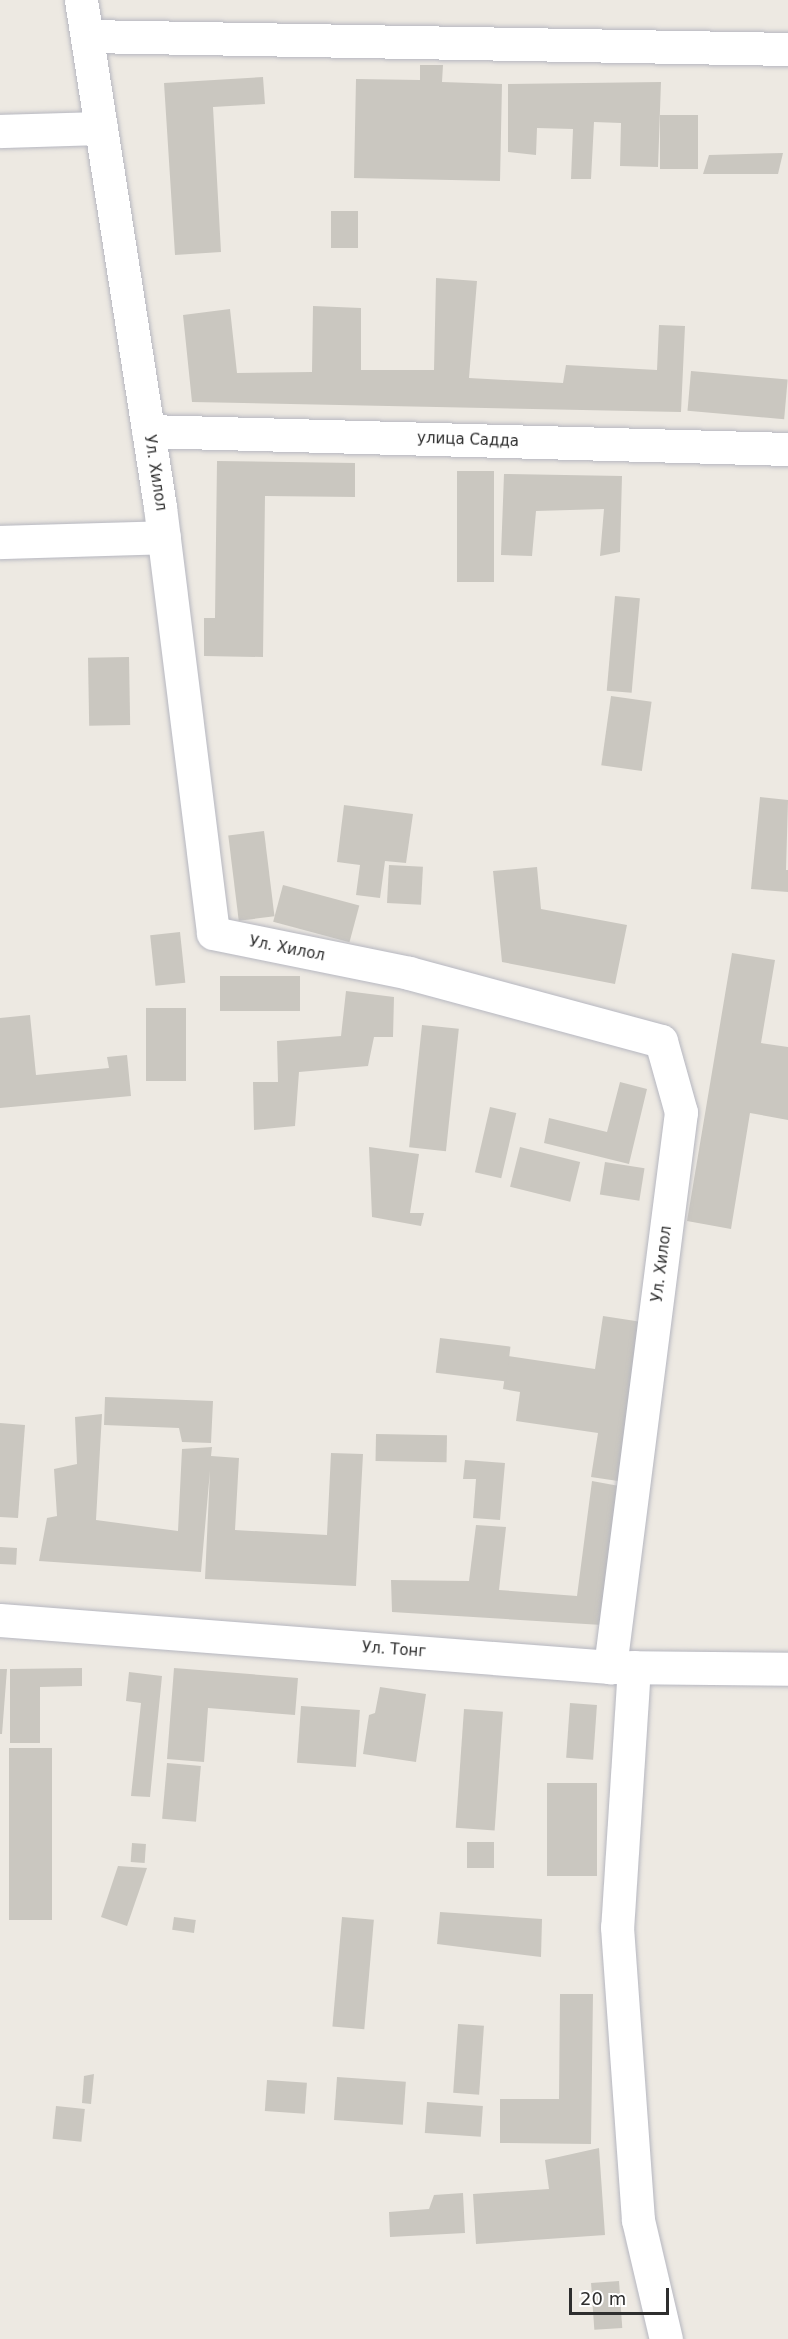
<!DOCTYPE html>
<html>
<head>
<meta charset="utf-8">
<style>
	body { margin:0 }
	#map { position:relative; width:788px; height:2339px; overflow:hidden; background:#ede9e2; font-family:"DejaVu Sans",sans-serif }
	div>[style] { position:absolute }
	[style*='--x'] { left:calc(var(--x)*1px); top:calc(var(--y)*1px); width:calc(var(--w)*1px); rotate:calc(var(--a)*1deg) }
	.building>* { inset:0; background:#cac7c0; transform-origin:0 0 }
	.roads { filter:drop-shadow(0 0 2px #b6b7c0) drop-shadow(0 0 2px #b6b7c0) }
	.minor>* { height:33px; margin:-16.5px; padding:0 16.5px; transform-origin:16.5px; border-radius:16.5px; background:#fff }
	span { translate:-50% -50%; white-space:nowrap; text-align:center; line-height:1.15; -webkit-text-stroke:5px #fff; paint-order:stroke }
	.street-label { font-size:15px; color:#2e2e2e }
	.scale { position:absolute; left:569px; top:2288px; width:100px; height:27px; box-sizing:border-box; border:3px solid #2e2e2e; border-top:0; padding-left:8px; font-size:18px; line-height:21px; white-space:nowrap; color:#2e2e2e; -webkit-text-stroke:4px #fff; paint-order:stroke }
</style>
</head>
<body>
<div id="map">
	<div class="building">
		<div style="clip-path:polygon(420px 65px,443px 65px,442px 82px,502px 84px,500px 181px,354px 178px,356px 79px,420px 80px)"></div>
		<div style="clip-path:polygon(263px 77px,265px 104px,213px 107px,221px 252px,175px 255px,164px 83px)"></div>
		<div style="clip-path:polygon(661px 82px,658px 167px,620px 166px,621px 123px,594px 122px,591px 179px,571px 179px,573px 129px,537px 128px,536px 155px,508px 152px,508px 84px)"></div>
		<div style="left:660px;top:115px;width:38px;height:54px"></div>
		<div style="clip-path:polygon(783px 153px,778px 174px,703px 174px,709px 155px)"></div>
		<div style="left:331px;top:211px;width:27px;height:37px"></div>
		<div style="clip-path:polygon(436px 278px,477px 281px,469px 378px,563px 383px,566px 365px,657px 370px,659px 325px,685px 326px,681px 412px,192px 402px,183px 315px,230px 309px,237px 373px,312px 372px,313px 306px,361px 308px,361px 370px,434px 370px)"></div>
		<div style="left:691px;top:371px;width:97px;height:40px;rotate:5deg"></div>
		<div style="clip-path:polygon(217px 461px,355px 463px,355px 497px,265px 496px,263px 657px,204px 656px,204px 618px,215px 618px)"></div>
		<div style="left:494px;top:471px;width:111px;height:37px;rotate:90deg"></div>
		<div style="clip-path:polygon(504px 474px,622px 476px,620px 552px,600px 556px,604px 509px,536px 511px,532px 556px,501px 555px)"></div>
		<div style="left:615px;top:596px;width:25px;height:95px;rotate:5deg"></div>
		<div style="left:129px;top:657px;width:68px;height:41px;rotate:89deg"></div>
		<div style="left:611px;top:696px;width:41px;height:70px;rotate:8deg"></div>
		<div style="clip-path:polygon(760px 797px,788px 800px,786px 870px,788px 870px,788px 892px,751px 889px)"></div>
		<div style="clip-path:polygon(344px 805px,413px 814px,406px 863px,385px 861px,380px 898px,356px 895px,360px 865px,337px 862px)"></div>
		<div style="left:264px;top:831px;width:86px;height:36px;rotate:83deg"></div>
		<div style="left:389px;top:865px;width:34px;height:38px;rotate:3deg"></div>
		<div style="clip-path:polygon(537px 867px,541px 909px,627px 925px,615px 984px,502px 962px,493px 871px)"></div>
		<div style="left:283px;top:885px;width:79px;height:38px;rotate:15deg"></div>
		<div style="left:180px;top:932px;width:51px;height:30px;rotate:84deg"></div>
		<div style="clip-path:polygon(732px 953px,775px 960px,761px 1043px,788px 1047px,788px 1120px,750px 1113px,731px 1229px,687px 1221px)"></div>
		<div style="left:300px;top:976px;width:35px;height:80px;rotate:90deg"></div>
		<div style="clip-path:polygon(346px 991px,394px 997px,393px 1037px,374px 1037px,368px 1066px,299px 1072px,295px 1126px,254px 1130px,253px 1082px,278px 1082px,277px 1041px,341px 1036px)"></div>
		<div style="left:146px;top:1008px;width:40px;height:73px"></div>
		<div style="clip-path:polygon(30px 1015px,36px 1075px,109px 1068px,107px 1057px,127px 1055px,131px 1096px,0 1108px,0 1018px)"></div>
		<div style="left:422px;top:1025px;width:37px;height:123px;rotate:6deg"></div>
		<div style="clip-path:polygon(620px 1082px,647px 1089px,629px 1164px,544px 1143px,549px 1118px,607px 1132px)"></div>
		<div style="left:490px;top:1107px;width:27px;height:67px;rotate:13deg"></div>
		<div style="clip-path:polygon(369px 1147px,419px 1154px,410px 1213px,424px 1213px,421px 1226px,372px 1217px)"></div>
		<div style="left:520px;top:1147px;width:62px;height:41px;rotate:14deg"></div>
		<div style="left:605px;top:1162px;width:40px;height:33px;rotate:9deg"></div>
		<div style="clip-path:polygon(603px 1316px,642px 1322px,618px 1481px,591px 1477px,598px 1433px,516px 1421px,520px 1392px,503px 1389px,508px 1356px,595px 1369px)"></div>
		<div style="left:440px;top:1338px;width:71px;height:35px;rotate:7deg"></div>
		<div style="clip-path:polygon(105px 1397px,213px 1401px,211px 1443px,182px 1442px,179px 1428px,104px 1425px)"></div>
		<div style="clip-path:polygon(102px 1414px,96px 1520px,178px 1531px,182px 1449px,212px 1447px,211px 1456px,239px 1458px,235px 1530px,327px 1535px,331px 1453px,363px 1454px,356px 1586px,205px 1579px,210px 1471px,201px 1572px,39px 1561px,47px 1518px,57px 1516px,54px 1469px,77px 1464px,75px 1417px)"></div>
		<div style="clip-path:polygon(0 1423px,25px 1425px,18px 1518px,0 1517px)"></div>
		<div style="left:376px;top:1434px;width:71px;height:27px;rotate:1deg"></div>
		<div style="clip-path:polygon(465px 1460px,505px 1463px,500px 1520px,473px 1518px,476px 1479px,463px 1479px)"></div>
		<div style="clip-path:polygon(592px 1481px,619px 1486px,602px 1625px,392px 1612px,391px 1580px,469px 1581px,476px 1525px,506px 1527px,499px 1590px,577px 1596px)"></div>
		<div style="left:0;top:1547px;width:17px;height:17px;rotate:3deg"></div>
		<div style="clip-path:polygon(82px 1668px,82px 1686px,40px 1687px,40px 1743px,10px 1743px,10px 1669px)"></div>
		<div style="clip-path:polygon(174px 1668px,298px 1678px,295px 1715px,208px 1708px,204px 1762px,167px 1759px)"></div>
		<div style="clip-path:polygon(0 1669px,7px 1669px,2px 1734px,0 1734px)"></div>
		<div style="clip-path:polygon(129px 1672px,162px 1676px,150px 1797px,131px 1796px,141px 1703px,126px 1701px)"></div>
		<div style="clip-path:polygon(380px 1687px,426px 1694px,416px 1762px,363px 1754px,369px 1715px,375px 1713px)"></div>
		<div style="left:570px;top:1703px;width:27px;height:55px;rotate:4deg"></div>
		<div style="left:301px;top:1706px;width:59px;height:57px;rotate:4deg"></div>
		<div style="left:464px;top:1709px;width:39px;height:119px;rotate:4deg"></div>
		<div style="left:9px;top:1748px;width:43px;height:172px"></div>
		<div style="left:167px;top:1763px;width:34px;height:56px;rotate:5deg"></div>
		<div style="left:547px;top:1783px;width:50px;height:93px"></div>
		<div style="left:467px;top:1842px;width:27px;height:26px"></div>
		<div style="left:132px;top:1843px;width:14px;height:19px;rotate:4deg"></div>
		<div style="clip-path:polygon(118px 1866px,147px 1868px,127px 1926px,101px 1917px)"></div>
		<div style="clip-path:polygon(440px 1912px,542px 1919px,541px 1957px,437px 1944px)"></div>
		<div style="left:174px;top:1917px;width:22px;height:13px;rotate:8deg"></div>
		<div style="left:342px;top:1917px;width:32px;height:110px;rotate:5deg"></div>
		<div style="clip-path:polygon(560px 1994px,593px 1994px,591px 2144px,500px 2143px,500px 2099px,559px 2099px)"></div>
		<div style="left:458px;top:2024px;width:26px;height:69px;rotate:4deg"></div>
		<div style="clip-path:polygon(94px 2074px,91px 2104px,82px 2103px,84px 2076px)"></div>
		<div style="left:337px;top:2077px;width:69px;height:43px;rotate:4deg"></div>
		<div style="left:267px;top:2080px;width:40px;height:31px;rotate:4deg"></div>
		<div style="left:427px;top:2102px;width:56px;height:31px;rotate:4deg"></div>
		<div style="left:56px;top:2106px;width:29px;height:33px;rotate:6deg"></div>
		<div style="clip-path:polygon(599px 2148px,605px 2235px,476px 2244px,473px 2194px,549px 2189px,545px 2160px)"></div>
		<div style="clip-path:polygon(463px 2193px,465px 2233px,390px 2237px,389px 2212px,429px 2209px,434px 2195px)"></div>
		<div style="left:619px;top:2281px;width:47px;height:28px;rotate:86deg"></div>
	</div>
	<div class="roads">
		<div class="minor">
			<div style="--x:81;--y:0;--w:513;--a:81.14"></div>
			<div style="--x:160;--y:507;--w:429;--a:82.9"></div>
			<div style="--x:213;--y:933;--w:200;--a:11.5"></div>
			<div style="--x:409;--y:973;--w:261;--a:15.1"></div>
			<div style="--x:661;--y:1041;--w:74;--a:74.3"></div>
			<div style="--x:681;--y:1112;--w:560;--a:97.29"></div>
			<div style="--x:87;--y:36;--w:701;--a:1.06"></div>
			<div style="--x:0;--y:131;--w:101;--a:-1.7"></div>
			<div style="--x:148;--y:431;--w:640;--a:1.61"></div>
			<div style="--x:0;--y:542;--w:164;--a:-1.7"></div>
			<div style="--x:0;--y:1620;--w:612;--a:4.41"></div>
			<div style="--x:610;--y:1667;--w:178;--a:0.6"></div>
			<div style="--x:634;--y:1667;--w:261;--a:93.7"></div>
			<div style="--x:617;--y:1927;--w:294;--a:85.9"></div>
			<div style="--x:638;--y:2220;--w:122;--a:76.8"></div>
		</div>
	</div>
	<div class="street-label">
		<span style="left:468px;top:440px;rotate:2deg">улица Садда</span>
		<span style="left:155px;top:473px;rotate:81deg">Ул. Хилол</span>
		<span style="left:287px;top:949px;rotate:11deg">Ул. Хилол</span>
		<span style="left:662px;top:1264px;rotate:-83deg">Ул. Хилол</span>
		<span style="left:394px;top:1650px;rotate:4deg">Ул. Тонг</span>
	</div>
	<div class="scale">20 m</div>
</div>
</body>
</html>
